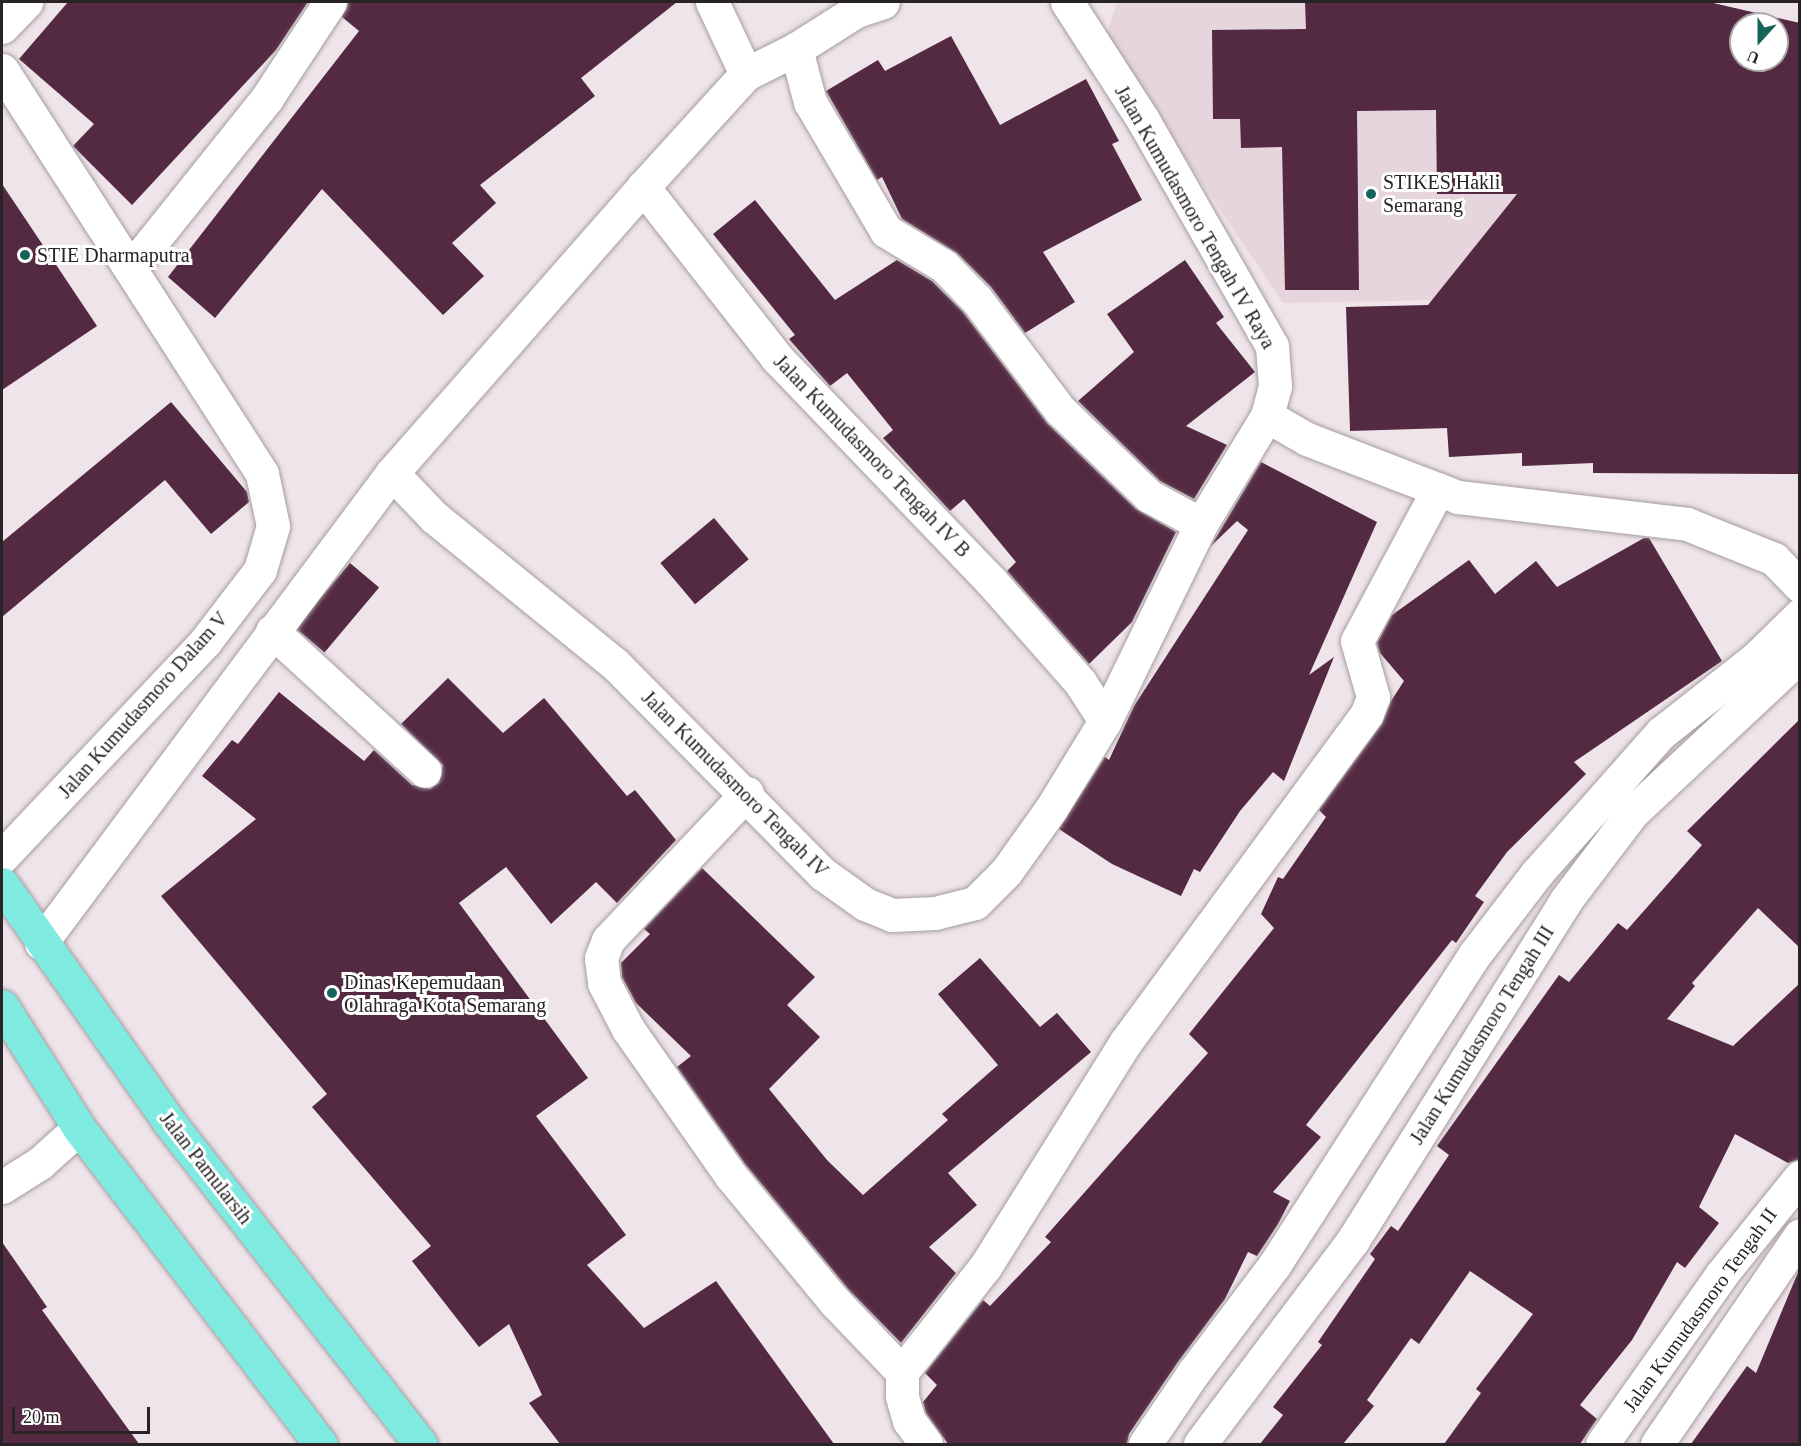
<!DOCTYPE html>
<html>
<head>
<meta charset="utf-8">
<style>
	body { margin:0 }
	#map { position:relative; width:1801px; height:1446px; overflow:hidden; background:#eee4e9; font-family:Georgia,serif }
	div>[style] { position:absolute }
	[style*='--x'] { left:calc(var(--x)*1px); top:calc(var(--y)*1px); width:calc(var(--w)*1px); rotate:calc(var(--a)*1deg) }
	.built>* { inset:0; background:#e7d5de }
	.building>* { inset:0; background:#532a42; transform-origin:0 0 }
	.roads { filter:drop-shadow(0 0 2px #a69ca1) drop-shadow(0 0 2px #a69ca1) }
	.minor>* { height:33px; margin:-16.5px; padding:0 16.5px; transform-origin:16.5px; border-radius:16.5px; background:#fff }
	.highway>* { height:33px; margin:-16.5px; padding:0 16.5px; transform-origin:16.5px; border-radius:16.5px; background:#7febe0 }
	.dots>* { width:16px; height:16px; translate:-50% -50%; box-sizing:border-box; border:3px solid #fff; border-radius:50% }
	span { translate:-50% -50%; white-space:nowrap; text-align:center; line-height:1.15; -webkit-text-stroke:6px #fff; paint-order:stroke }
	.poi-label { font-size:20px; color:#282426 }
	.left { translate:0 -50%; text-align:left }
	.street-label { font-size:20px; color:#282426 }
	.frame { position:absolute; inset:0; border:3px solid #282426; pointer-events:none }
	.north { position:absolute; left:1729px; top:12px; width:60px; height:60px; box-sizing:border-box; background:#fff; border:2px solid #a9a7a8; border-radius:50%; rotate:201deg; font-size:16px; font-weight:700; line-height:24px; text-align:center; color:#282426 }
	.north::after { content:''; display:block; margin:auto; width:21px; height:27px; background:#16635c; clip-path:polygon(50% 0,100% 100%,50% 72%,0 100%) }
	.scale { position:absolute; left:12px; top:1407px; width:138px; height:27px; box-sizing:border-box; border:3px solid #282426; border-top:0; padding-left:8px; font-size:18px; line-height:21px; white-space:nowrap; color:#282426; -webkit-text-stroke:4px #fff; paint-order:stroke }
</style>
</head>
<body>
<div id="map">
	<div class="built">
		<div style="clip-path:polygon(1117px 2px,1581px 2px,1554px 88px,1535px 232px,1445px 300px,1283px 303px,1105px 39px)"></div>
	</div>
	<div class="building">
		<div style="clip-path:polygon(68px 2px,308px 2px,276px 50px,132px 205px,73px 146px,94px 124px,19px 59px)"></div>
		<div style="clip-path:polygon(348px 2px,677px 2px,581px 78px,595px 96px,480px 185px,496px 203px,452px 243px,484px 276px,443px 315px,322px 189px,215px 318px,168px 277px,359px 31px,342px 17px)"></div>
		<div style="clip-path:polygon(evenodd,1305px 2px,1709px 2px,1800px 23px,1800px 474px,1593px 473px,1593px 463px,1522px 466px,1522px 453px,1449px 457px,1447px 428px,1350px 431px,1346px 307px,1428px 305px,1517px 194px,1437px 194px,1436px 110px,1357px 111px,1359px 290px,1285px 290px,1282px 147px,1241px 148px,1240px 119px,1213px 119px,1212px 30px,1306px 29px,1305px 2px,1741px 24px,1777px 24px,1777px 60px,1741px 60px,1741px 24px)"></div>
		<div style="clip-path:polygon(951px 36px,1000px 125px,1086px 79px,1119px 141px,1112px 144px,1142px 200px,1043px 252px,1075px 302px,1025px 333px,991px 287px,957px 253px,902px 219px,882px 177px,877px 180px,826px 91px,878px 60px,885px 71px)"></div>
		<div style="clip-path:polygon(2px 184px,97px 326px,2px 390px)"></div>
		<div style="clip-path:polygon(755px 200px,835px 300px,897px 260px,932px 281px,963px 312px,1047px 423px,1136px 509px,1176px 532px,1132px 622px,1089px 664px,1007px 571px,1016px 562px,964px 499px,950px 511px,883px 438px,893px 430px,847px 373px,830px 386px,789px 339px,795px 335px,713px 234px)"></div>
		<div style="clip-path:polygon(1185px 260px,1224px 317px,1216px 323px,1255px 372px,1186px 426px,1227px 445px,1194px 499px,1160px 481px,1078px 401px,1134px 352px,1107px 314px)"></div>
		<div style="clip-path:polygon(171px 402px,247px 492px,249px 502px,211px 534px,165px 480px,2px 617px,2px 542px)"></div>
		<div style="clip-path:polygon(1261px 462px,1377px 522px,1309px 675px,1334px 657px,1284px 781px,1273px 772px,1240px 811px,1200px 872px,1194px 869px,1181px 896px,1112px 864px,1059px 829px,1105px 757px,1109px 760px,1134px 706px,1248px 530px,1237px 521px,1211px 546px)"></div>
		<div style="left:714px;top:518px;width:54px;height:70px;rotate:50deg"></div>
		<div style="clip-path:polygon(1644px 538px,1649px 538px,1722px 661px,1574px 762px,1586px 774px,1507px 852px,1475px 896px,1484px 902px,1456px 943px,1452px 940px,1306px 1125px,1321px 1137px,1273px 1192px,1290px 1201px,1278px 1224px,1257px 1256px,1248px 1252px,1225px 1299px,1178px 1362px,1129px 1434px,1127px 1444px,948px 1444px,926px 1413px,923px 1402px,937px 1385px,925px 1373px,983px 1300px,990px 1306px,1051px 1242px,1045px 1237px,1208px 1053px,1189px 1034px,1274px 928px,1261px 914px,1278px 877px,1283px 879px,1326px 817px,1319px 810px,1382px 724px,1391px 701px,1404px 681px,1380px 653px,1377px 643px,1392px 615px,1469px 560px,1495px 594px,1536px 561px,1557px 587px)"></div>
		<div style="left:350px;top:563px;width:38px;height:85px;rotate:40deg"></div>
		<div style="clip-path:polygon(448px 678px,503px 733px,544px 698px,627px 796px,635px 790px,676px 840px,617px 903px,596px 882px,551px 924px,506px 867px,459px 903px,588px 1078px,536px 1116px,626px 1235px,587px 1265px,644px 1328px,716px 1281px,834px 1444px,560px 1444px,529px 1403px,542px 1395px,509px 1324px,479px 1347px,412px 1261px,431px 1246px,312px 1107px,327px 1094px,161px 896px,256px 819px,202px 776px,232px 740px,238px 744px,279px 692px,364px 761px,374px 750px,412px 785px,430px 789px,439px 783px,443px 765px,401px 724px)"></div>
		<div style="clip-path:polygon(1800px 719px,1800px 948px,1758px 908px,1692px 983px,1695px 986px,1667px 1019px,1733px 1046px,1800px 983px,1800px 1159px,1788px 1163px,1735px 1134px,1699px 1207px,1719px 1223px,1685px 1268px,1677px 1262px,1632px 1340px,1580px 1405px,1597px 1419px,1580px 1444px,1444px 1444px,1481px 1393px,1476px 1389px,1533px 1314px,1470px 1271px,1419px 1344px,1411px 1338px,1367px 1400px,1374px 1406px,1343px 1444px,1260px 1444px,1283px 1415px,1273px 1407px,1322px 1345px,1318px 1342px,1375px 1259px,1370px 1254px,1391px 1226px,1398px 1231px,1449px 1155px,1437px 1146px,1559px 975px,1569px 982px,1618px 923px,1627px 930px,1702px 845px,1687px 831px)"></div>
		<div style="clip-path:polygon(702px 868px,815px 977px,787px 1005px,820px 1037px,769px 1089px,827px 1160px,863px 1195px,948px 1120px,942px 1114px,998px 1065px,938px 994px,980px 958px,1040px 1027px,1057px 1013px,1091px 1052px,948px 1173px,977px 1205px,929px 1247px,956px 1273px,901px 1343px,849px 1290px,745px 1164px,677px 1067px,691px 1056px,636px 1003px,622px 977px,621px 963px,650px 934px,644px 929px)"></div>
		<div style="clip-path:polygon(2px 1242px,47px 1307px,42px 1310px,139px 1444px,2px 1444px)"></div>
		<div style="clip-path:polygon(1799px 1270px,1800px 1444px,1691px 1444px,1747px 1366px,1756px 1373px)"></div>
	</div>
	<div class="roads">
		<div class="minor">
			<div style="--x:712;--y:2;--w:80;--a:64.7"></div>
			<div style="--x:1067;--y:2;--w:140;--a:57.2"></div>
			<div style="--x:1143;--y:120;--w:260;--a:60.3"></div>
			<div style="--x:1272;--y:346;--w:40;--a:85.7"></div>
			<div style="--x:1275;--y:386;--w:31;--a:105"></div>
			<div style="--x:1267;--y:416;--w:46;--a:29.9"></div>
			<div style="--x:1307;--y:439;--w:162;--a:21"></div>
			<div style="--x:1458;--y:497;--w:231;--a:6.7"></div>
			<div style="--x:1687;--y:524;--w:94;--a:21.9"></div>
			<div style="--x:1774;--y:559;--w:37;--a:46"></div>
			<div style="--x:2;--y:27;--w:35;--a:-46"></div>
			<div style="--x:796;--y:49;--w:55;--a:75.2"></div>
			<div style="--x:810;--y:102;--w:150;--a:59.5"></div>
			<div style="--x:886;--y:231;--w:68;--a:31.1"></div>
			<div style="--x:944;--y:266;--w:47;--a:45.9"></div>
			<div style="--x:977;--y:300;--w:138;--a:53"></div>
			<div style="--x:1060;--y:410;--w:124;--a:44"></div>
			<div style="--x:1149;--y:496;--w:59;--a:28.3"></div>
			<div style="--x:2;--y:70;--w:480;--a:57.2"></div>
			<div style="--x:262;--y:474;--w:53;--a:78.1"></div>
			<div style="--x:273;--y:526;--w:46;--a:106.5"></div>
			<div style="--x:260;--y:570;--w:91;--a:127.4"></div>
			<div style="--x:205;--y:642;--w:296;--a:133.4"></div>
			<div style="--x:643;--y:187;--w:217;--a:51.9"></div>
			<div style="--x:777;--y:358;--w:308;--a:46.2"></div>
			<div style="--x:990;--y:580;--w:136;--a:48.6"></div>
			<div style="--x:1080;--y:682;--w:46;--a:57.3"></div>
			<div style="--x:131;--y:268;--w:218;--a:-51.3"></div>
			<div style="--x:267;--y:98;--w:115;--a:-56.7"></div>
			<div style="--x:392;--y:473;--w:61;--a:46.3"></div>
			<div style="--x:434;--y:517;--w:233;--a:39.1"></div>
			<div style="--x:615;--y:664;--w:296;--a:45.3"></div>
			<div style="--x:823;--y:874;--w:52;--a:35.5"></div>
			<div style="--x:865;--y:904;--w:29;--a:22"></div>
			<div style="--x:892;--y:915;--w:43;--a:-2.7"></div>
			<div style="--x:935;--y:913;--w:41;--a:-14"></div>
			<div style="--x:975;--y:903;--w:44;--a:-45"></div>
			<div style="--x:1006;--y:872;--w:77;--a:-54.5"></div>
			<div style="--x:1051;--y:809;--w:103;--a:-58.5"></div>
			<div style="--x:1105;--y:721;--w:219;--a:-64"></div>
			<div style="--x:1201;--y:524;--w:127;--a:-58.6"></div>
			<div style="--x:272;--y:631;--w:207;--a:42.5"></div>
			<div style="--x:747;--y:793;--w:202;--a:133.4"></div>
			<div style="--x:608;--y:940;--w:19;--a:111"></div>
			<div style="--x:601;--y:958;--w:25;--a:83"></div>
			<div style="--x:604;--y:983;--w:52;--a:62.4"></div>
			<div style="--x:628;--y:1029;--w:179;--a:55"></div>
			<div style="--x:731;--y:1176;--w:163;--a:50.5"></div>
			<div style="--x:835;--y:1302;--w:97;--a:46.3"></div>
			<div style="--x:41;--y:943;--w:587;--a:-53.25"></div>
			<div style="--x:392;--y:473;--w:381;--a:-48.7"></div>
			<div style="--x:643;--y:187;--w:153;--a:-47.7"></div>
			<div style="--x:746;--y:74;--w:56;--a:-26.6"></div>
			<div style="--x:796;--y:49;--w:71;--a:-32.3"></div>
			<div style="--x:856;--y:11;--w:28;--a:-18"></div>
			<div style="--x:2;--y:1187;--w:45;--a:-32.3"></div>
			<div style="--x:40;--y:1163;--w:52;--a:-41.9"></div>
			<div style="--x:926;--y:1444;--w:29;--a:-126"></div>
			<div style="--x:909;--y:1421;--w:26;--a:-106"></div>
			<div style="--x:902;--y:1396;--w:24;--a:-90"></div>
			<div style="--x:902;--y:1372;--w:134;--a:-51.7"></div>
			<div style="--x:985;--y:1267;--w:264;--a:-58"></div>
			<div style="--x:1125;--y:1043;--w:409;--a:-53.7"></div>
			<div style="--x:1367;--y:713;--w:17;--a:-69"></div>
			<div style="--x:1373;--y:697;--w:58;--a:-105.9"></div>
			<div style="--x:1357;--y:641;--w:172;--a:-61.9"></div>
			<div style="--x:1145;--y:1444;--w:86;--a:-55.9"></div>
			<div style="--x:1193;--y:1373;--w:136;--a:-53"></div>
			<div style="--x:1275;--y:1264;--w:369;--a:-57.2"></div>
			<div style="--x:1475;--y:954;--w:102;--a:-52.6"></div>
			<div style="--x:1537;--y:873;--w:187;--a:-48.5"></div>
			<div style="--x:1661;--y:733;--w:120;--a:-38.2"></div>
			<div style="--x:1755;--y:659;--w:63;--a:-44.4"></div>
			<div style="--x:1200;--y:1444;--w:255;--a:-53.1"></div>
			<div style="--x:1353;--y:1240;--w:401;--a:-57.9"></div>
			<div style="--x:1566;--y:900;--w:109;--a:-52.8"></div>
			<div style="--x:1632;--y:813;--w:230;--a:-43.1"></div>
			<div style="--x:1602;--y:1444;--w:207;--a:-54.8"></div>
			<div style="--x:1721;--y:1275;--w:126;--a:-51.1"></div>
			<div style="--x:1657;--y:1444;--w:253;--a:-55.6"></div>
		</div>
		<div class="highway">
			<div style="--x:2;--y:884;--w:291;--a:54.9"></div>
			<div style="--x:169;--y:1122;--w:409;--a:52"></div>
			<div style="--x:2;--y:1006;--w:144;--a:57.7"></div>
			<div style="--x:79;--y:1128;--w:398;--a:52.6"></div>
		</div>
	</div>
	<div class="dots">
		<div style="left:1371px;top:194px;background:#16635c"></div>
		<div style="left:25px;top:255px;background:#16635c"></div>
		<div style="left:332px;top:993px;background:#16635c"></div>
	</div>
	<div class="poi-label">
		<span class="left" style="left:1383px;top:194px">STIKES Hakli<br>Semarang</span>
		<span class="left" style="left:37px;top:255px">STIE Dharmaputra</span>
		<span class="left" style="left:344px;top:994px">Dinas Kepemudaan<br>Olahraga Kota Semarang</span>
	</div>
	<div class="street-label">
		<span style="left:1195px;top:217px;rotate:60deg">Jalan Kumudasmoro Tengah IV Raya</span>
		<span style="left:872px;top:456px;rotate:46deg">Jalan Kumudasmoro Tengah IV B</span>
		<span style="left:143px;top:705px;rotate:-48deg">Jalan Kumudasmoro Dalam V</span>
		<span style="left:735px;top:784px;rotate:45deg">Jalan Kumudasmoro Tengah IV</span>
		<span style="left:1482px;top:1035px;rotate:-58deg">Jalan Kumudasmoro Tengah III</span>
		<span style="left:206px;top:1168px;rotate:52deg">Jalan Pamularsih</span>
		<span style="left:1700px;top:1310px;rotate:-54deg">Jalan Kumudasmoro Tengah II</span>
	</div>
	<div class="frame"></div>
	<div class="north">U</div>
	<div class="scale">20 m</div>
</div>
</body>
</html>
